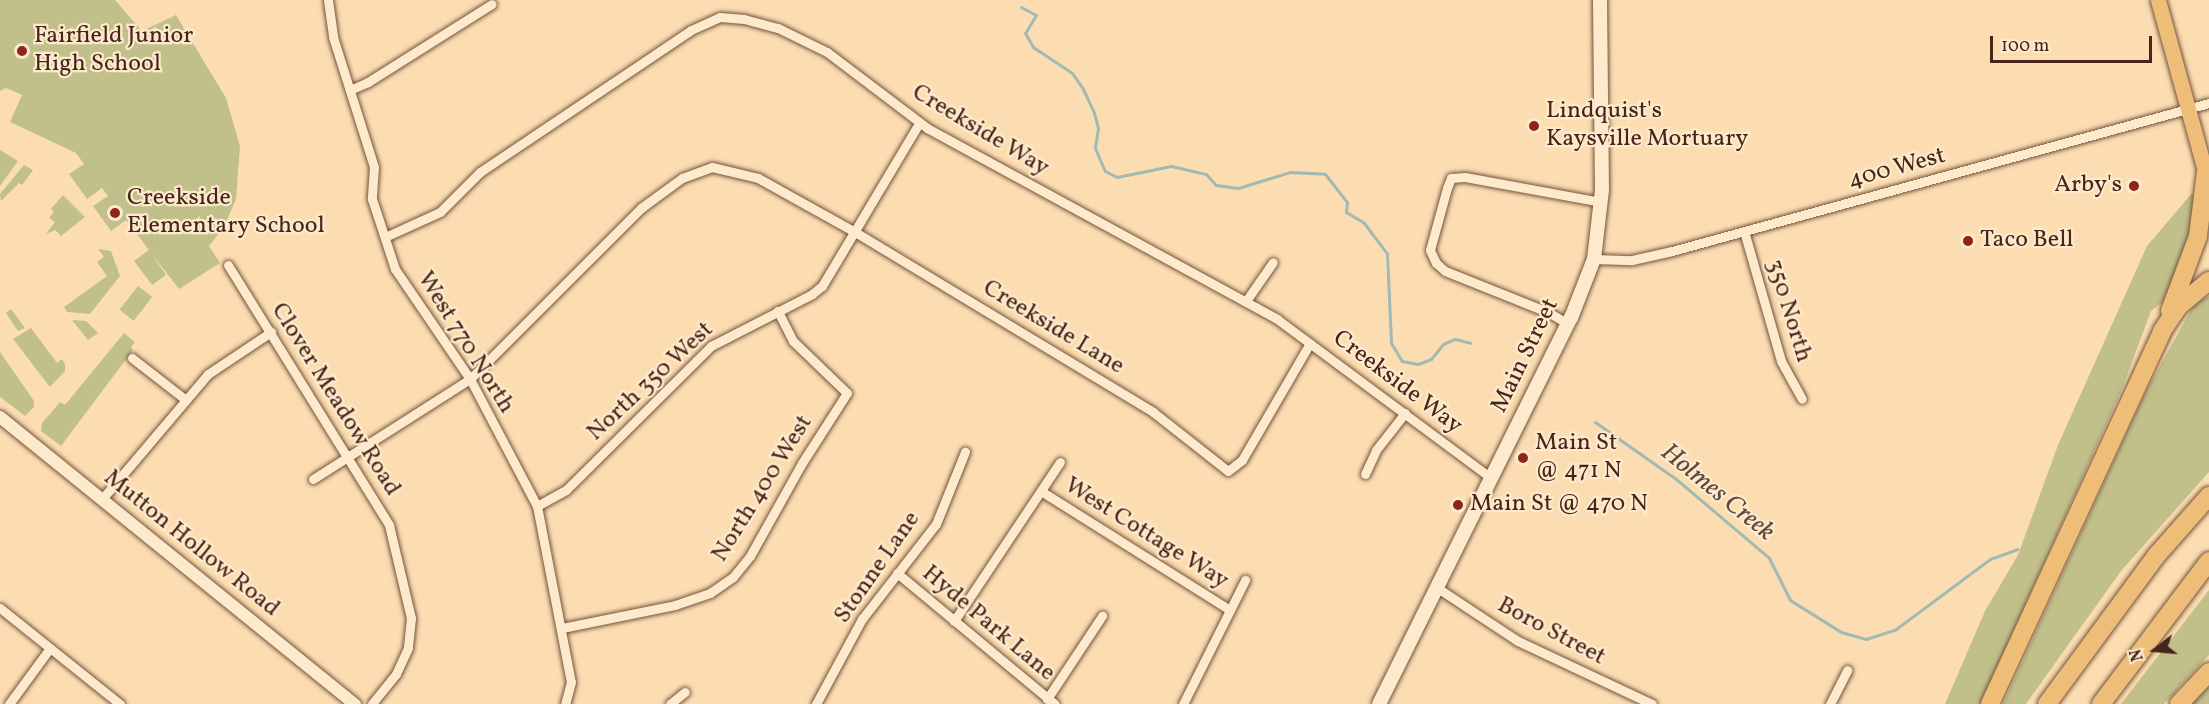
<!DOCTYPE html>
<html>
<head>
<meta charset="utf-8">
<style>
	body { margin:0 }
	#map { position:relative; width:2209px; height:704px; overflow:hidden; background:#fcddb1; font-family:Vollkorn,serif }
	div>[style] { position:absolute }
	[style*='--x'] { left:calc(var(--x)*1px); top:calc(var(--y)*1px); width:calc(var(--w)*1px); rotate:calc(var(--a)*1deg) }
	.green>* { inset:0; background:#c1c08a; transform-origin:0 0 }
	.stream>* { height:3px; margin:-1.5px; padding:0 1.5px; transform-origin:1.5px; border-radius:1.5px; background:#a1bab3 }
	.roads { filter:drop-shadow(0 0 2px #74533e) drop-shadow(0 0 2px #74533e) }
	.minor>* { height:9px; margin:-4.5px; padding:0 4.5px; transform-origin:4.5px; border-radius:4.5px; background:#fde9cc }
	.tertiary>* { height:12px; margin:-6px; padding:0 6px; transform-origin:6px; border-radius:6px; background:#fde9cc }
	.secondary>* { height:14px; margin:-7px; padding:0 7px; transform-origin:7px; border-radius:7px; background:#fde9cc }
	.primary>* { height:15px; margin:-7.5px; padding:0 7.5px; transform-origin:7.5px; border-radius:7.5px; background:#eebe78 }
	.motorway>* { height:18px; margin:-9px; padding:0 9px; transform-origin:9px; border-radius:9px; background:#eebe78 }
	.dots>* { width:16px; height:16px; translate:-50% -50%; box-sizing:border-box; border:3px solid #fde9cc; border-radius:50% }
	span { translate:-50% -50%; white-space:nowrap; text-align:center; line-height:1.15; -webkit-text-stroke:4.5px #fde9cc; paint-order:stroke }
	.poi-label { font-size:24px; color:#472518 }
	.left { translate:0 -50%; text-align:left }
	.right { translate:-100% -50%; text-align:right }
	.street-label { font-size:24px; color:#472518 }
	.water-label { font-size:26px; color:#5e4a3f; font-style:italic }
	.north { position:absolute; left:2125px; top:620px; width:60px; height:60px; -webkit-text-stroke:4px #fde9cc; paint-order:stroke; rotate:254deg; font-size:16px; font-weight:700; line-height:24px; text-align:center; color:#472518 }
	.north::after { content:''; display:block; margin:auto; width:21px; height:27px; background:#472518; clip-path:polygon(50% 0,100% 100%,50% 72%,0 100%) }
	.scale { position:absolute; left:1990px; top:36px; width:162px; height:27px; box-sizing:border-box; border:3px solid #472518; border-top:0; padding-left:8px; font-size:18px; line-height:21px; white-space:nowrap; color:#472518; -webkit-text-stroke:4px #fde9cc; paint-order:stroke }
</style>
</head>
<body>
<div id="map">
	<div class="green">
		<div style="clip-path:polygon(0 0,115px 0,142px 31px,176px 15px,226px 98px,240px 146px,236px 199px,224px 227px,209px 246px,220px 263px,179px 289px,152px 254px,166px 275px,152px 285px,134px 261px,149px 250px,126px 220px,111px 231px,93px 206px,108px 196px,102px 188px,87px 199px,69px 174px,84px 164px,76px 153px,10px 122px,22px 95px,6px 88px,0 91px)"></div>
		<div style="clip-path:polygon(0 150px,18px 161px,0 186px)"></div>
		<div style="clip-path:polygon(24px 165px,33px 170px,22px 185px,19px 183px,1px 201px,0 194px)"></div>
		<div style="clip-path:polygon(2192px 193px,2196px 204px,2185px 256px,2163px 302px,2151px 311px,2122px 389px,1981px 704px,1945px 704px,1985px 611px,2018px 555px,2058px 445px,2147px 246px)"></div>
		<div style="clip-path:polygon(63px 195px,85px 217px,61px 236px,55px 230px,46px 234px,55px 222px,49px 218px,54px 212px,51px 209px)"></div>
		<div style="clip-path:polygon(98px 249px,111px 251px,120px 276px,90px 314px,67px 312px,64px 307px,107px 276px,97px 262px,104px 257px)"></div>
		<div style="left:138px;top:286px;width:18px;height:30px;rotate:38deg"></div>
		<div style="clip-path:polygon(2209px 296px,2209px 472px,2121px 571px,2026px 704px,2003px 704px,2145px 393px,2195px 303px)"></div>
		<div style="clip-path:polygon(11px 309px,25px 328px,18px 331px,6px 313px)"></div>
		<div style="clip-path:polygon(72px 320px,86px 321px,98px 333px,88px 340px)"></div>
		<div style="clip-path:polygon(31px 328px,57px 363px,62px 359px,65px 364px,65px 371px,50px 387px,13px 339px)"></div>
		<div style="clip-path:polygon(124px 333px,135px 342px,131px 347px,133px 350px,61px 446px,41px 431px,42px 423px,60px 402px,65px 405px)"></div>
		<div style="clip-path:polygon(0 352px,34px 401px,34px 407px,25px 416px,0 397px)"></div>
		<div style="clip-path:polygon(2209px 590px,2209px 655px,2164px 704px,2121px 704px)"></div>
		<div style="clip-path:polygon(2209px 687px,2209px 704px,2191px 704px)"></div>
	</div>
	<div class="stream">
		<div style="--x:1021;--y:7;--w:17;--a:28"></div>
		<div style="--x:1036;--y:15;--w:21;--a:121"></div>
		<div style="--x:1025;--y:33;--w:16;--a:60"></div>
		<div style="--x:1033;--y:47;--w:47;--a:33.7"></div>
		<div style="--x:1072;--y:73;--w:19;--a:55"></div>
		<div style="--x:1083;--y:89;--w:26;--a:65"></div>
		<div style="--x:1094;--y:113;--w:16;--a:75"></div>
		<div style="--x:1098;--y:128;--w:20;--a:99"></div>
		<div style="--x:1095;--y:148;--w:25;--a:67"></div>
		<div style="--x:1105;--y:171;--w:13;--a:27"></div>
		<div style="--x:1117;--y:177;--w:55;--a:-11.5"></div>
		<div style="--x:1171;--y:166;--w:36;--a:13"></div>
		<div style="--x:1206;--y:174;--w:15;--a:48"></div>
		<div style="--x:1216;--y:185;--w:22;--a:8"></div>
		<div style="--x:1238;--y:188;--w:54;--a:-17.1"></div>
		<div style="--x:1290;--y:172;--w:35;--a:3"></div>
		<div style="--x:1325;--y:174;--w:36;--a:52"></div>
		<div style="--x:1347;--y:202;--w:10;--a:96"></div>
		<div style="--x:1346;--y:212;--w:21;--a:31"></div>
		<div style="--x:1364;--y:223;--w:39;--a:53"></div>
		<div style="--x:1387;--y:254;--w:89;--a:87.4"></div>
		<div style="--x:1391;--y:343;--w:21;--a:59"></div>
		<div style="--x:1402;--y:361;--w:16;--a:11"></div>
		<div style="--x:1418;--y:364;--w:14;--a:-21"></div>
		<div style="--x:1431;--y:359;--w:19;--a:-51"></div>
		<div style="--x:1443;--y:344;--w:13;--a:-23"></div>
		<div style="--x:1455;--y:339;--w:16;--a:14"></div>
		<div style="--x:1595;--y:422;--w:99;--a:35.1"></div>
		<div style="--x:1676;--y:479;--w:122;--a:40.3"></div>
		<div style="--x:1769;--y:558;--w:47;--a:63.4"></div>
		<div style="--x:1790;--y:600;--w:60;--a:32.1"></div>
		<div style="--x:1841;--y:632;--w:26;--a:16"></div>
		<div style="--x:1866;--y:639;--w:32;--a:-18"></div>
		<div style="--x:1896;--y:629;--w:117;--a:-36.7"></div>
		<div style="--x:1990;--y:559;--w:29;--a:-20"></div>
	</div>
	<div class="roads">
		<div class="minor">
			<div style="--x:328;--y:0;--w:37;--a:82"></div>
			<div style="--x:333;--y:37;--w:136;--a:72.5"></div>
			<div style="--x:374;--y:167;--w:32;--a:94"></div>
			<div style="--x:372;--y:199;--w:74;--a:71.8"></div>
			<div style="--x:395;--y:269;--w:133;--a:55.7"></div>
			<div style="--x:470;--y:379;--w:144;--a:62.2"></div>
			<div style="--x:537;--y:506;--w:179;--a:79.1"></div>
			<div style="--x:571;--y:682;--w:23;--a:105"></div>
			<div style="--x:350;--y:90;--w:20;--a:-24"></div>
			<div style="--x:368;--y:82;--w:146;--a:-32.2"></div>
			<div style="--x:1744;--y:231;--w:135;--a:74.1"></div>
			<div style="--x:1781;--y:361;--w:43;--a:61.1"></div>
			<div style="--x:385;--y:237;--w:60;--a:-24.4"></div>
			<div style="--x:440;--y:212;--w:57;--a:-45"></div>
			<div style="--x:480;--y:172;--w:254;--a:-33.9"></div>
			<div style="--x:691;--y:30;--w:32;--a:-24"></div>
			<div style="--x:720;--y:17;--w:24;--a:5"></div>
			<div style="--x:744;--y:19;--w:35;--a:15"></div>
			<div style="--x:778;--y:28;--w:55;--a:26.1"></div>
			<div style="--x:827;--y:52;--w:126;--a:37.2"></div>
			<div style="--x:927;--y:128;--w:399;--a:28.6"></div>
			<div style="--x:1277;--y:319;--w:265;--a:36.6"></div>
			<div style="--x:1594;--y:259;--w:38;--a:2"></div>
			<div style="--x:1632;--y:260;--w:41;--a:-12.7"></div>
			<div style="--x:1672;--y:251;--w:557;--a:-15.41"></div>
			<div style="--x:228;--y:265;--w:306;--a:58.2"></div>
			<div style="--x:389;--y:525;--w:96;--a:76.7"></div>
			<div style="--x:411;--y:618;--w:30;--a:96"></div>
			<div style="--x:408;--y:648;--w:29;--a:115"></div>
			<div style="--x:396;--y:674;--w:38;--a:129"></div>
			<div style="--x:1246;--y:301;--w:47;--a:-55.3"></div>
			<div style="--x:1568;--y:324;--w:21;--a:-149"></div>
			<div style="--x:1550;--y:313;--w:113;--a:-158.2"></div>
			<div style="--x:1445;--y:271;--w:12;--a:-138"></div>
			<div style="--x:1436;--y:263;--w:14;--a:-115"></div>
			<div style="--x:1430;--y:250;--w:64;--a:-74.7"></div>
			<div style="--x:1447;--y:188;--w:11;--a:-68"></div>
			<div style="--x:1451;--y:178;--w:14;--a:-4"></div>
			<div style="--x:1465;--y:177;--w:138;--a:10.4"></div>
			<div style="--x:132;--y:358;--w:68;--a:37.9"></div>
			<div style="--x:1365;--y:474;--w:26;--a:-65"></div>
			<div style="--x:1376;--y:450;--w:47;--a:-51.9"></div>
			<div style="--x:313;--y:479;--w:186;--a:-32.5"></div>
			<div style="--x:470;--y:379;--w:242;--a:-45"></div>
			<div style="--x:641;--y:208;--w:51;--a:-36.2"></div>
			<div style="--x:682;--y:178;--w:32;--a:-20"></div>
			<div style="--x:712;--y:167;--w:47;--a:13.4"></div>
			<div style="--x:758;--y:178;--w:111;--a:29.1"></div>
			<div style="--x:855;--y:232;--w:348;--a:31.1"></div>
			<div style="--x:1153;--y:412;--w:95;--a:38.2"></div>
			<div style="--x:1228;--y:471;--w:18;--a:-38"></div>
			<div style="--x:1242;--y:460;--w:135;--a:-59.8"></div>
			<div style="--x:1041;--y:491;--w:223;--a:32.2"></div>
			<div style="--x:102;--y:499;--w:164;--a:-49.7"></div>
			<div style="--x:208;--y:374;--w:76;--a:-33.7"></div>
			<div style="--x:537;--y:506;--w:33;--a:-29"></div>
			<div style="--x:566;--y:490;--w:204;--a:-44.8"></div>
			<div style="--x:711;--y:346;--w:114;--a:-27.2"></div>
			<div style="--x:812;--y:294;--w:13;--a:-39"></div>
			<div style="--x:822;--y:286;--w:190;--a:-59.2"></div>
			<div style="--x:897;--y:573;--w:205;--a:39.7"></div>
			<div style="--x:1436;--y:587;--w:98;--a:33.4"></div>
			<div style="--x:1518;--y:641;--w:148;--a:25.2"></div>
			<div style="--x:0;--y:608;--w:154;--a:38.7"></div>
			<div style="--x:954;--y:621;--w:191;--a:-56.3"></div>
			<div style="--x:562;--y:628;--w:115;--a:-11.5"></div>
			<div style="--x:675;--y:605;--w:37;--a:-19"></div>
			<div style="--x:710;--y:593;--w:28;--a:-35"></div>
			<div style="--x:733;--y:577;--w:27;--a:-51"></div>
			<div style="--x:750;--y:556;--w:107;--a:-60.8"></div>
			<div style="--x:802;--y:463;--w:83;--a:-57.3"></div>
			<div style="--x:847;--y:393;--w:75;--a:-136.1"></div>
			<div style="--x:793;--y:341;--w:34;--a:-117"></div>
			<div style="--x:1047;--y:699;--w:100;--a:-56.5"></div>
			<div style="--x:9;--y:704;--w:69;--a:-53.8"></div>
			<div style="--x:670;--y:704;--w:19;--a:-39"></div>
			<div style="--x:816;--y:704;--w:97;--a:-61.6"></div>
			<div style="--x:862;--y:619;--w:120;--a:-52.1"></div>
			<div style="--x:936;--y:524;--w:78;--a:-68.1"></div>
			<div style="--x:1183;--y:704;--w:139;--a:-63.4"></div>
			<div style="--x:1830;--y:704;--w:38;--a:-63"></div>
		</div>
		<div class="tertiary">
			<div style="--x:0;--y:417;--w:457;--a:39"></div>
		</div>
		<div class="secondary">
			<div style="--x:1379;--y:704;--w:431;--a:-63.6"></div>
			<div style="--x:1571;--y:318;--w:63;--a:-68.7"></div>
			<div style="--x:1594;--y:259;--w:69;--a:-83.4"></div>
			<div style="--x:1602;--y:190;--w:190;--a:-90.6"></div>
		</div>
		<div class="primary">
			<div style="--x:2158;--y:0;--w:189;--a:74.6"></div>
		</div>
		<div class="motorway">
			<div style="--x:2170;--y:311;--w:80;--a:-69.5"></div>
			<div style="--x:2198;--y:236;--w:64;--a:-82.9"></div>
			<div style="--x:1990;--y:704;--w:411;--a:-65.2"></div>
			<div style="--x:2162;--y:331;--w:30;--a:-56"></div>
			<div style="--x:2179;--y:306;--w:39;--a:-40"></div>
			<div style="--x:2047;--y:704;--w:184;--a:-53.6"></div>
			<div style="--x:2156;--y:556;--w:80;--a:-48.5"></div>
			<div style="--x:2101;--y:704;--w:179;--a:-52.9"></div>
			<div style="--x:2179;--y:704;--w:44;--a:-46.8"></div>
		</div>
	</div>
	<div class="dots">
		<div style="left:22px;top:51px;background:#8f2418"></div>
		<div style="left:1534px;top:126px;background:#8f2418"></div>
		<div style="left:2134px;top:186px;background:#8f2418"></div>
		<div style="left:115px;top:213px;background:#8f2418"></div>
		<div style="left:1968px;top:241px;background:#8f2418"></div>
		<div style="left:1523px;top:458px;background:#8f2418"></div>
		<div style="left:1458px;top:505px;background:#8f2418"></div>
	</div>
	<div class="poi-label">
		<span class="left" style="left:34px;top:51px">Fairfield Junior<br>High School</span>
		<span class="left" style="left:1546px;top:126px">Lindquist's<br>Kaysville Mortuary</span>
		<span class="right" style="left:2122px;top:186px">Arby's</span>
		<span class="left" style="left:127px;top:213px">Creekside<br>Elementary School</span>
		<span class="left" style="left:1980px;top:241px">Taco Bell</span>
		<span class="left" style="left:1535px;top:458px">Main St<br>@ 471 N</span>
		<span class="left" style="left:1470px;top:505px">Main St @ 470 N</span>
	</div>
	<div class="street-label">
		<span style="left:980px;top:131px;rotate:31deg">Creekside Way</span>
		<span style="left:1897px;top:169px;rotate:-15deg">400 West</span>
		<span style="left:1788px;top:311px;rotate:73deg">350 North</span>
		<span style="left:1053px;top:328px;rotate:31deg">Creekside Lane</span>
		<span style="left:465px;top:343px;rotate:58deg">West 770 North</span>
		<span style="left:1526px;top:356px;rotate:-64deg">Main Street</span>
		<span style="left:651px;top:382px;rotate:-43deg">North 350 West</span>
		<span style="left:1397px;top:383px;rotate:37deg">Creekside Way</span>
		<span style="left:335px;top:400px;rotate:58deg">Clover Meadow Road</span>
		<span style="left:763px;top:489px;rotate:-58deg">North 400 West</span>
		<span style="left:1146px;top:534px;rotate:32deg">West Cottage Way</span>
		<span style="left:191px;top:544px;rotate:39deg">Mutton Hollow Road</span>
		<span style="left:878px;top:568px;rotate:-55deg">Stonne Lane</span>
		<span style="left:988px;top:624px;rotate:40deg">Hyde Park Lane</span>
		<span style="left:1551px;top:632px;rotate:28deg">Boro Street</span>
	</div>
	<div class="water-label">
		<span style="left:1717px;top:493px;rotate:39deg">Holmes Creek</span>
	</div>
	<div class="north">N</div>
	<div class="scale">100 m</div>
</div>
</body>
</html>
